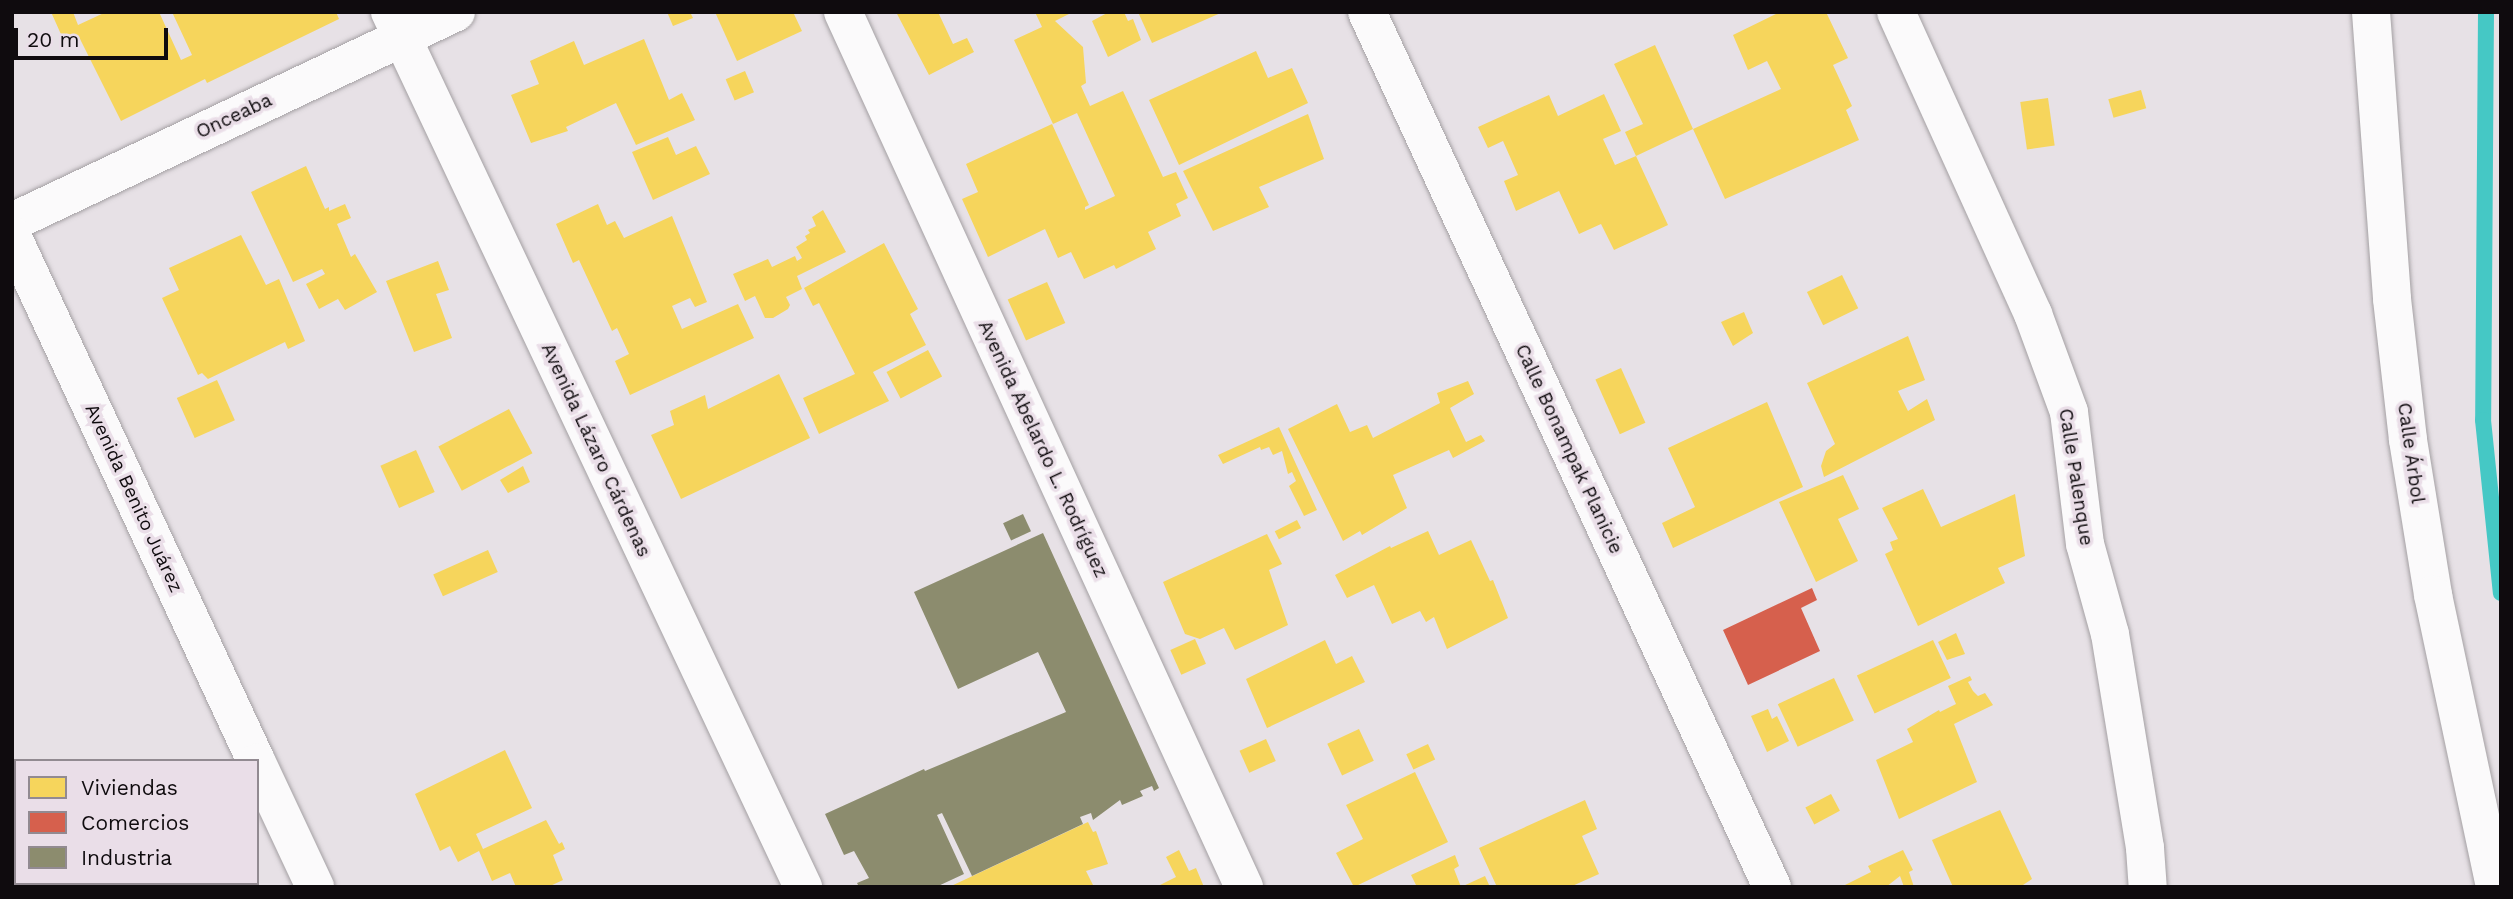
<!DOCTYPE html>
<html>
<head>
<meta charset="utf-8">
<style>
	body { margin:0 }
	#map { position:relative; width:2513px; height:899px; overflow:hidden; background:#e7e1e6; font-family:"Work Sans",sans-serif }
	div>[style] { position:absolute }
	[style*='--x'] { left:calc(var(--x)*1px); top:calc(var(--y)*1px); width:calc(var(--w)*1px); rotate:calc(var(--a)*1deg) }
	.homes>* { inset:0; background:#f6d55c; transform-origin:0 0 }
	.shops>* { inset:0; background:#d6604d }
	.industry>* { inset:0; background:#8c8c6e; transform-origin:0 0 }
	.stream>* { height:16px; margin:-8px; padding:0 8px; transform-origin:8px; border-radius:8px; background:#45c8c5 }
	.roads { filter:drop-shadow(0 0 2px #a4a0a3) drop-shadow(0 0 2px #a4a0a3) }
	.minor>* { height:38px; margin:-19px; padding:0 19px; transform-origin:19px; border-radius:19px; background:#fbfafb }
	span { translate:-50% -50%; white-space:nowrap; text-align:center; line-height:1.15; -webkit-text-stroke:7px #eadee8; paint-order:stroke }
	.street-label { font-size:19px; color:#0f0b0e }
	.frame { position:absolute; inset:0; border:14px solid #0f0b0e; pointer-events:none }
	.legend { position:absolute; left:14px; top:759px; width:245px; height:126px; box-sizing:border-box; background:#eadee8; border:2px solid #928a91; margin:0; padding:9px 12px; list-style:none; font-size:21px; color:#0f0b0e }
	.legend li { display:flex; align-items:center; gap:14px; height:35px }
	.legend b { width:35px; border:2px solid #928a91 }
	.scale { position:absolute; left:14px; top:28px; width:154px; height:32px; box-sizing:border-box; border:4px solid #0f0b0e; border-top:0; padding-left:9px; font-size:21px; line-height:24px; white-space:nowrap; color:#0f0b0e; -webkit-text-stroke:5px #eadee8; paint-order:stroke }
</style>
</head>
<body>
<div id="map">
	<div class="homes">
		<div style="clip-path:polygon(51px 12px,73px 12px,78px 25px,106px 12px,159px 12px,181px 60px,192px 55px,172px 12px,336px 12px,339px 19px,207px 83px,205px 79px,121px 121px,78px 35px,64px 41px)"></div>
		<div style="clip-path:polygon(667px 12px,690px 12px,693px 18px,673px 26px)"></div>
		<div style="clip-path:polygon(715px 12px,793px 12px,802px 31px,737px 61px)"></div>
		<div style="clip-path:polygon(896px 12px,938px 12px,953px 44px,967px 38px,974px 52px,929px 75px)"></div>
		<div style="clip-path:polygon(1035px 12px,1073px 12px,1055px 21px,1083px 47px,1086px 83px,1081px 86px,1090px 106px,1123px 91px,1163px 177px,1176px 172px,1188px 198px,1176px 204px,1181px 216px,1148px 232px,1156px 249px,1116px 269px,1114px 265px,1084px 279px,1071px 252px,1058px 258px,1045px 229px,988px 257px,962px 199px,978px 192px,966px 164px,1052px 124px,1089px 205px,1085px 207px,1085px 210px,1115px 196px,1077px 113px,1053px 124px,1014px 40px,1042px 27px)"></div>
		<div style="clip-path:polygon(1109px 12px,1124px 12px,1128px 21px,1133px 19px,1141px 40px,1108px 57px,1092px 21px)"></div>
		<div style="clip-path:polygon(1138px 12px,1223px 12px,1152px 43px)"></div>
		<div style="clip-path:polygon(1780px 12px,1826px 12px,1848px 58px,1833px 65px,1852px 106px,1846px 110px,1859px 140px,1725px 199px,1693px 129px,1781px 89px,1767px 61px,1748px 70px,1733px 35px)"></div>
		<div style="clip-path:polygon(644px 39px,669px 100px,682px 93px,695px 120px,636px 145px,616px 103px,566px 127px,568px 131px,531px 143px,511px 95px,539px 84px,530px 61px,574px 41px,584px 65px)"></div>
		<div style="clip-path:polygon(1655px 45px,1693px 129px,1636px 156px,1625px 132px,1643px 124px,1614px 64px)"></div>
		<div style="clip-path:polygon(1256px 51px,1268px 78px,1292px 68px,1308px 103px,1179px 165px,1149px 100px)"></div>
		<div style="left:745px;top:71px;width:23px;height:21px;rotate:67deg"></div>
		<div style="left:2141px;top:90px;width:19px;height:34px;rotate:74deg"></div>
		<div style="clip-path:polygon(1604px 94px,1621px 131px,1603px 139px,1615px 165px,1636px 156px,1668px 225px,1614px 250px,1601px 224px,1579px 234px,1559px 191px,1516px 211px,1504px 181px,1518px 175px,1503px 141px,1488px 148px,1478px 127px,1549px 95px,1558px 116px)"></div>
		<div style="left:2048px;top:98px;width:48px;height:28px;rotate:82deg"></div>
		<div style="clip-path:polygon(1308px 114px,1324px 159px,1259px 187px,1269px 207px,1213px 231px,1183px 171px)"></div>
		<div style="clip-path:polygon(668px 137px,676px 155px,696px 146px,710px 174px,653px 200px,632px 152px)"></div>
		<div style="clip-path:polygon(306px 166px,325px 209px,329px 207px,329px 211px,345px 204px,351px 218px,337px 224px,351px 257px,355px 254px,377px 292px,345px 310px,338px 299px,319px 309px,306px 284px,325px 274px,322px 269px,293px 282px,251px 192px)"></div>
		<div style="clip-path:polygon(598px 204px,607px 225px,615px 221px,624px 238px,672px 216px,707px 302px,695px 307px,690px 298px,672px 306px,682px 329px,738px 304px,754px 338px,630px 395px,615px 361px,629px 354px,617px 328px,612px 331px,579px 260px,573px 263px,556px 224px)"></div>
		<div style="clip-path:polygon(823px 210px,846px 252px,797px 276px,802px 289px,786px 297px,790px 305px,788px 309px,773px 318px,765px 318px,755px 296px,745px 301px,733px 274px,768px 259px,772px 267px,795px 256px,797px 261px,802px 258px,796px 247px,807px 240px,805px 236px,810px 233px,808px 230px,816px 226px,812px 217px)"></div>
		<div style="clip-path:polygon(241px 235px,266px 285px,279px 279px,305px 341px,288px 349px,285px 342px,208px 379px,202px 373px,198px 375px,162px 298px,179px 290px,169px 268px)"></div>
		<div style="clip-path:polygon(884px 243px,918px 309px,910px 314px,926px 345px,873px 372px,889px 401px,819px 434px,803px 398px,855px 374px,819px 303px,813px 306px,804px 288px)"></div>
		<div style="clip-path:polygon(438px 261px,449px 290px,436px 294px,452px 338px,414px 352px,386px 281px)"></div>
		<div style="left:1842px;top:275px;width:37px;height:39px;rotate:64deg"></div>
		<div style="left:1047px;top:282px;width:45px;height:43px;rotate:66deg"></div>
		<div style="clip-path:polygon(1744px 312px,1753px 333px,1733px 346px,1721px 322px)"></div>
		<div style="clip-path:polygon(1908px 336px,1925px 380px,1898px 391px,1908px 411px,1927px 399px,1935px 420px,1824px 477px,1821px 466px,1826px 451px,1835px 444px,1807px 383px)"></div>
		<div style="left:928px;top:350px;width:30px;height:47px;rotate:62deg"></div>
		<div style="left:1621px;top:368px;width:60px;height:28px;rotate:66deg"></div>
		<div style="clip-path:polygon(779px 374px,810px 438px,681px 499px,651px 435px,674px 425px,670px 411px,705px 395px,708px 409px)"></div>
		<div style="left:217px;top:380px;width:44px;height:44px;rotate:66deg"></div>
		<div style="clip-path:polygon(1468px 381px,1474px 394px,1450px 408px,1466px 442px,1481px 435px,1485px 441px,1453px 458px,1449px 450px,1393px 475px,1407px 508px,1362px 535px,1360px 531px,1343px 541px,1288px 429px,1337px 404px,1350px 432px,1367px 425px,1373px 438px,1440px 403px,1437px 393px)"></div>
		<div style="clip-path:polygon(1767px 402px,1803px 487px,1673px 548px,1662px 523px,1695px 507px,1668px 448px)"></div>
		<div style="left:509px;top:409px;width:50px;height:80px;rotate:62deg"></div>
		<div style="clip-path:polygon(1279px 427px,1317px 510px,1304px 516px,1289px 486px,1296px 481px,1292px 472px,1288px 474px,1282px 451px,1273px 455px,1269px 447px,1261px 450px,1260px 447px,1223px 464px,1218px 455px)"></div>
		<div style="left:416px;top:450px;width:46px;height:39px;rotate:66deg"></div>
		<div style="clip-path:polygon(523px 466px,530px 482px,508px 493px,500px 480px)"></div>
		<div style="clip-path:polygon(1843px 475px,1859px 509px,1838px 519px,1858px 561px,1816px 582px,1779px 502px)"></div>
		<div style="clip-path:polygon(1923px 489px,1941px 527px,2015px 494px,2025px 556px,1998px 568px,2005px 583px,1918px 626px,1885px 554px,1893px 550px,1890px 542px,1898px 539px,1882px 508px)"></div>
		<div style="left:1297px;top:520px;width:9px;height:25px;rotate:63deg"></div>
		<div style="clip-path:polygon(1428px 531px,1439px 555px,1471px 540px,1490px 581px,1493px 580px,1508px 618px,1447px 649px,1434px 617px,1426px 622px,1420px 611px,1392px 624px,1374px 585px,1347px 598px,1335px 575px,1390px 546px,1391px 548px)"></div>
		<div style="clip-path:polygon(1267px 534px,1282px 564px,1269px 570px,1288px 625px,1235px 650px,1224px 628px,1200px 639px,1185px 634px,1163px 582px)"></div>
		<div style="left:488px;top:550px;width:24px;height:60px;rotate:66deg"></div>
		<div style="clip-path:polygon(1956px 633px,1965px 654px,1947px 660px,1938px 642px)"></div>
		<div style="left:1195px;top:639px;width:27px;height:27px;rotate:66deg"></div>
		<div style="clip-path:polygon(1325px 640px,1336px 664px,1352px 656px,1365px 682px,1267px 728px,1246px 679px)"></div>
		<div style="left:1933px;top:640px;width:42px;height:84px;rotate:65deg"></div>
		<div style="clip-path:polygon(1970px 676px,1972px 680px,1968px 682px,1973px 691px,1978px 696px,1985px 693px,1993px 705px,1954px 724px,1977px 782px,1899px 819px,1876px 760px,1913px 742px,1907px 729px,1939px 710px,1940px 712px,1956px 704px,1948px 686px)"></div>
		<div style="left:1834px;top:678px;width:47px;height:62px;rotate:65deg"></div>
		<div style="clip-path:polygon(1768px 709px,1772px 719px,1777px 716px,1789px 741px,1767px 752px,1751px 716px)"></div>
		<div style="left:1359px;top:729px;width:35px;height:35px;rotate:65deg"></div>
		<div style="left:1266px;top:739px;width:24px;height:29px;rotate:66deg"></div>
		<div style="left:1428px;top:744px;width:17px;height:24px;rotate:65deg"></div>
		<div style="clip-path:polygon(505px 750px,532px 808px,476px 834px,483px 849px,546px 820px,559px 844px,562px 842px,565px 849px,553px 855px,563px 880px,548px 887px,516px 887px,510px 873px,492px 881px,479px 851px,458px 862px,450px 846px,440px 851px,415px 794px)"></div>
		<div style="clip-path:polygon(1415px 772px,1448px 842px,1354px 887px,1336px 853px,1363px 839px,1346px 805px)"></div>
		<div style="left:1831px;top:794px;width:19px;height:29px;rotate:62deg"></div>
		<div style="clip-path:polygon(1585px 800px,1597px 829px,1582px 836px,1599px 874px,1570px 887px,1497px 887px,1479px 848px)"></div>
		<div style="clip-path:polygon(2000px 810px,2032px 879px,2020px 887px,1953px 887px,1932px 840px)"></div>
		<div style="clip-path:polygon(1088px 822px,1093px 832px,1096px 831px,1108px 864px,1086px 871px,1094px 887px,949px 887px)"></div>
		<div style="clip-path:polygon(1179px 850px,1189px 871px,1196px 868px,1204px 887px,1156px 887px,1176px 877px,1166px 857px)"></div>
		<div style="clip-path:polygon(1903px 850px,1913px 870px,1909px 872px,1914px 887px,1904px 887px,1900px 876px,1886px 887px,1841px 887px,1871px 872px,1868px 866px)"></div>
		<div style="clip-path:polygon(1455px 855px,1459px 866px,1454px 869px,1461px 887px,1417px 887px,1411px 875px)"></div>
		<div style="clip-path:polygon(1485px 876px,1490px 887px,1461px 887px)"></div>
	</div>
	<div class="shops">
		<div style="clip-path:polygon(1812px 588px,1817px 600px,1801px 608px,1820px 651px,1748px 685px,1723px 630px)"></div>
	</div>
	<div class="industry">
		<div style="left:1023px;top:514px;width:19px;height:22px;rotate:65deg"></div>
		<div style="clip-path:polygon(1043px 533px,1159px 788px,1154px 791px,1152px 786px,1140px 791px,1143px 796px,1122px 805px,1120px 800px,1093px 820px,1091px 813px,1080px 817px,1083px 824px,972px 876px,942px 813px,937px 815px,964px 874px,936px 887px,859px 887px,857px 883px,869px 878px,854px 851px,844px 855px,825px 814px,924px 769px,925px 771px,1066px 712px,1038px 652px,958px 689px,914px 592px)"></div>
	</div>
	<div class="stream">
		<div style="--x:2486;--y:12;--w:408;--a:90.4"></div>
		<div style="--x:2483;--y:420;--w:174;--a:84.1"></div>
	</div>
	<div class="roads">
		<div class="minor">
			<div style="--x:390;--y:12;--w:968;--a:64.73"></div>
			<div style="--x:843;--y:12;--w:963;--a:65.38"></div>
			<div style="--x:1367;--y:12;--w:964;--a:65.16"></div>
			<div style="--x:1896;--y:12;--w:332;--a:65.6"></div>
			<div style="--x:2033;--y:314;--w:104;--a:69.8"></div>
			<div style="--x:2069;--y:412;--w:133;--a:83.1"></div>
			<div style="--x:2085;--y:544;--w:93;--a:74.5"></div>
			<div style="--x:2110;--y:634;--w:217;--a:80.7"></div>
			<div style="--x:2145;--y:848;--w:39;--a:86"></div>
			<div style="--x:2371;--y:12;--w:288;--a:85.8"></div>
			<div style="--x:2392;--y:299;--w:142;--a:83.5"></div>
			<div style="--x:2408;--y:440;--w:157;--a:80.8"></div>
			<div style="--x:2433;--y:595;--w:299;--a:78"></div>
			<div style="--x:12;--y:222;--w:491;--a:-25.3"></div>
			<div style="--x:12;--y:236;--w:579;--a:65.07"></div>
			<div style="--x:257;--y:763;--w:137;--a:64.9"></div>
		</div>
	</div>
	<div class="street-label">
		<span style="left:234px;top:116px;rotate:-25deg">Onceaba</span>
		<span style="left:1043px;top:449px;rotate:65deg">Avenida Abelardo L. Rodríguez</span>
		<span style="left:1569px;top:449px;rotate:65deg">Calle Bonampak Planicie</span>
		<span style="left:596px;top:450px;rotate:65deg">Avenida Lázaro Cárdenas</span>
		<span style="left:2411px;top:453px;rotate:82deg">Calle Árbol</span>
		<span style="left:2076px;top:477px;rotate:81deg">Calle Palenque</span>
		<span style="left:134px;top:498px;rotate:65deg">Avenida Benito Juárez</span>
	</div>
	<div class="frame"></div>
	<ul class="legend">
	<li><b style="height:19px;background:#f6d55c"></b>Viviendas</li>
	<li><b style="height:19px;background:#d6604d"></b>Comercios</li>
	<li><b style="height:19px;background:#8c8c6e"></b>Industria</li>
	</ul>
	<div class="scale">20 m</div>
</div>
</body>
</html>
